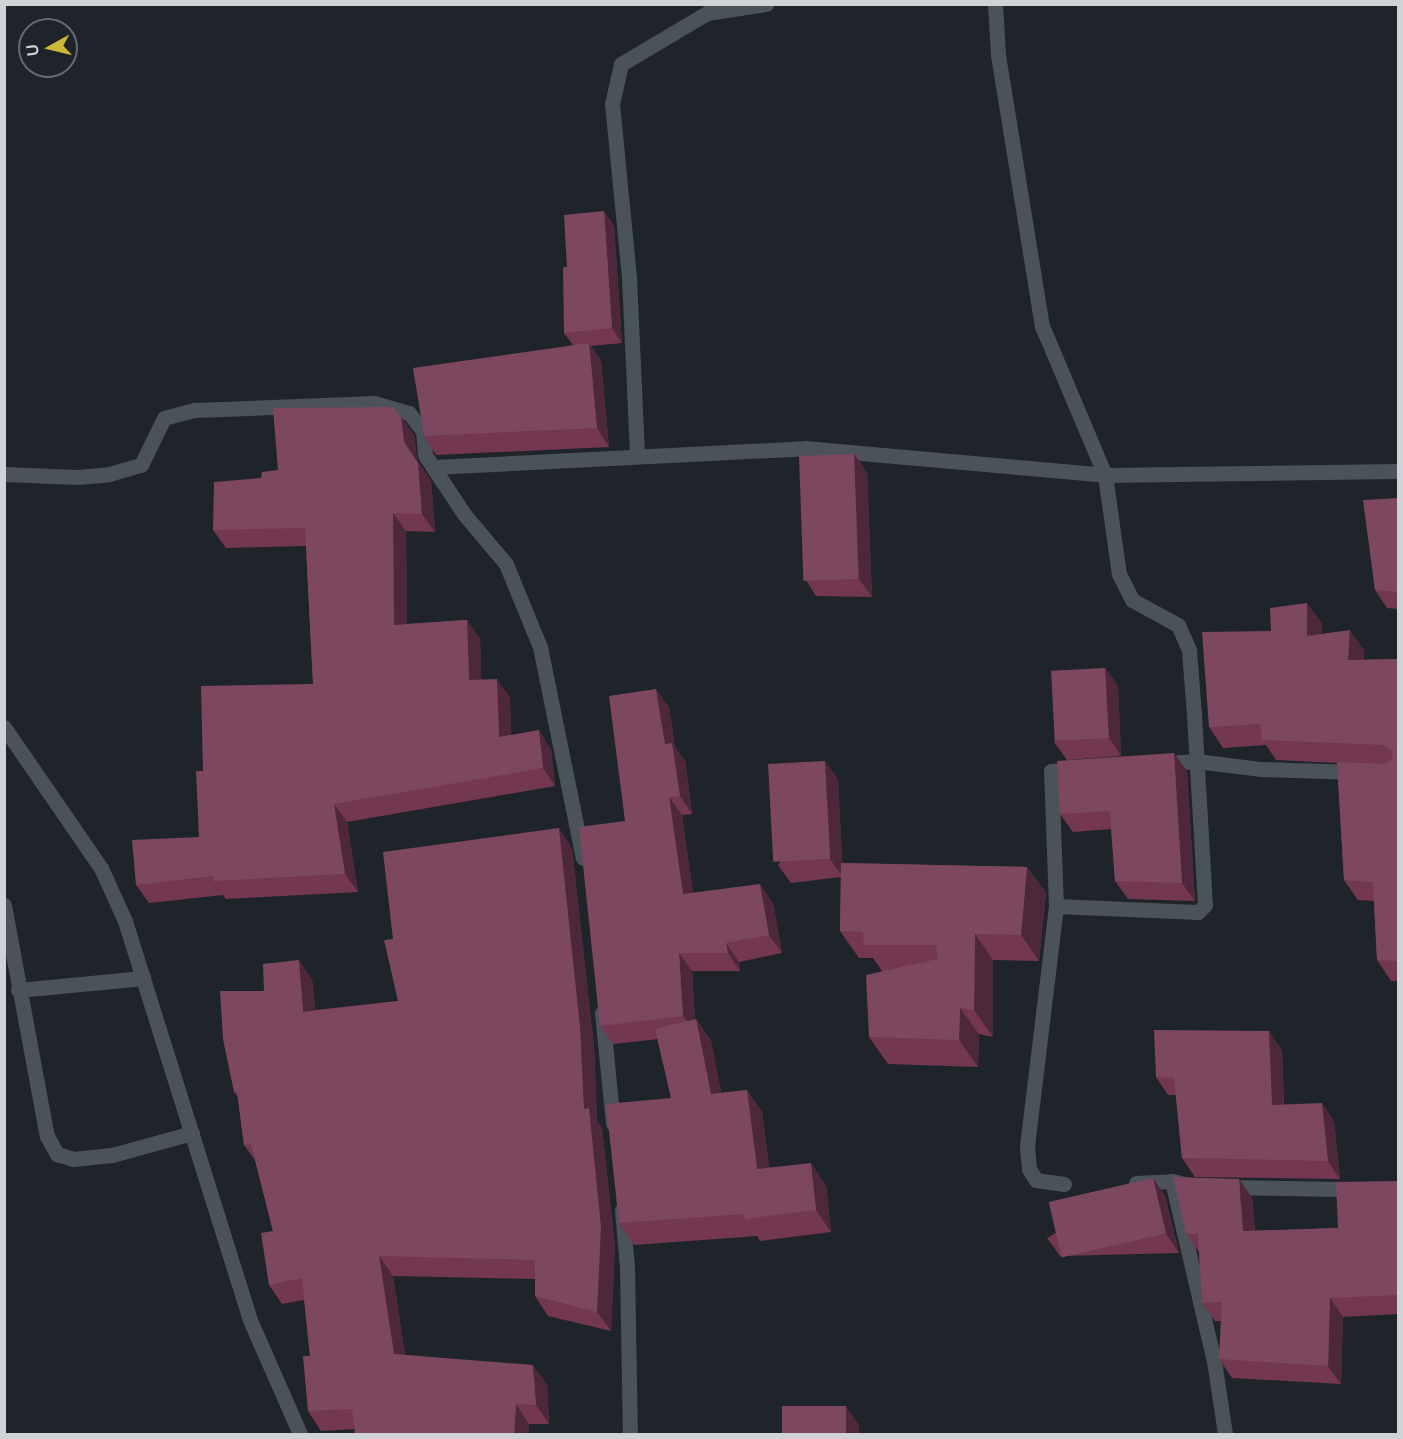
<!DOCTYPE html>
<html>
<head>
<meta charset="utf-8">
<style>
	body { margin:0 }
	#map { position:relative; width:1403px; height:1439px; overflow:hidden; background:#1f242b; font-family:Lato,sans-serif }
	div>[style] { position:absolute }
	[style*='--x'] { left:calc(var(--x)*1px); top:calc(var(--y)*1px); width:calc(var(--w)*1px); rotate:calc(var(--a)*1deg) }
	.minor>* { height:15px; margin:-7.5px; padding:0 7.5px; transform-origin:7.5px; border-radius:7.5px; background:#4b5259 }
	.wall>* { inset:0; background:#733750 }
	.shaded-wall>* { inset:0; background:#4d283b }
	.building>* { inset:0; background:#7d485f; transform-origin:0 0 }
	span { translate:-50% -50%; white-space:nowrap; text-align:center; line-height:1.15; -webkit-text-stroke:4.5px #1f242b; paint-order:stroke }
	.frame { position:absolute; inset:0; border:6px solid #cfd3d8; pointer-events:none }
	.north { position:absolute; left:18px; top:18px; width:60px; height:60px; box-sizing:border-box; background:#1f242b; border:2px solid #656a70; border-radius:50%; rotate:262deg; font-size:16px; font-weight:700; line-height:24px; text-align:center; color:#cfd3d8 }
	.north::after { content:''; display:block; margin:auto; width:21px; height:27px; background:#cfb837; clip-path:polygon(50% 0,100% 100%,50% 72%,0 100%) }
</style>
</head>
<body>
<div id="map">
	<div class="minor">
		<div style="--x:995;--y:4;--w:51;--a:86.6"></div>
		<div style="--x:998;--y:55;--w:275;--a:80.8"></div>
		<div style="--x:1042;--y:326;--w:162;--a:67.1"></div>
		<div style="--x:1105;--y:475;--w:100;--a:82"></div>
		<div style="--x:1119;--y:574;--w:29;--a:63"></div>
		<div style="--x:1132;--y:600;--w:52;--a:28.5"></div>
		<div style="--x:1178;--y:625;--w:27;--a:66"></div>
		<div style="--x:1189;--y:650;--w:65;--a:85.6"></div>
		<div style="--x:1194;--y:715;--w:190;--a:86.7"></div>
		<div style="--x:1205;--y:905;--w:10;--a:135"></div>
		<div style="--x:1198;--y:912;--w:142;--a:-177.6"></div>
		<div style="--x:637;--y:454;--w:177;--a:-92.6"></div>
		<div style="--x:629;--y:277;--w:174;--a:-95.6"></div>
		<div style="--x:612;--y:104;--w:41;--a:-77.3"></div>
		<div style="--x:621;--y:64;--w:100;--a:-30.7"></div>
		<div style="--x:707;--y:13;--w:60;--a:-8.7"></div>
		<div style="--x:434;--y:467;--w:371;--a:-2.9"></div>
		<div style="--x:805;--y:448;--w:301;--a:5.1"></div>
		<div style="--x:1105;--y:475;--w:293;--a:-0.8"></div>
		<div style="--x:4;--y:474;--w:73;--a:2.4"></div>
		<div style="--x:77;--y:477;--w:32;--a:-5"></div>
		<div style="--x:109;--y:474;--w:33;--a:-16"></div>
		<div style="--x:141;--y:465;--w:52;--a:-63.9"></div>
		<div style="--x:164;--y:418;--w:31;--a:-15"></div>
		<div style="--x:194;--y:410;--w:180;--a:-2.2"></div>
		<div style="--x:374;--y:403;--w:36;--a:16"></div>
		<div style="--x:409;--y:413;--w:23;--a:52"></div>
		<div style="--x:423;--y:431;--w:24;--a:85"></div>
		<div style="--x:425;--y:455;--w:71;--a:56.5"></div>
		<div style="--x:464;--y:514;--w:65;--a:50"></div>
		<div style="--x:506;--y:564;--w:90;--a:67.7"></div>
		<div style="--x:540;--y:647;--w:215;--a:78.5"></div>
		<div style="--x:4;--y:727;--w:171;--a:55.5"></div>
		<div style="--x:101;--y:868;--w:58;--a:65.6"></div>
		<div style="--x:125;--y:921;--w:418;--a:72.6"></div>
		<div style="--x:250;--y:1320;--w:124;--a:66.3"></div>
		<div style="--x:1161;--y:763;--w:35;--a:-3"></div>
		<div style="--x:1196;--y:761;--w:64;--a:7.1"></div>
		<div style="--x:1260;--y:769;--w:95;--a:1.8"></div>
		<div style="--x:4;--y:905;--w:235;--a:79.5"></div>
		<div style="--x:47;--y:1136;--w:21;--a:61"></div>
		<div style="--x:57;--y:1154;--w:17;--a:17"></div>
		<div style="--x:73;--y:1159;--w:39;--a:-6"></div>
		<div style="--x:112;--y:1155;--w:83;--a:-15.4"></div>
		<div style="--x:18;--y:990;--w:126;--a:-5.5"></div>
		<div style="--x:602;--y:1013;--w:111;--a:84.3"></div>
		<div style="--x:1172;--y:1181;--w:185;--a:76.9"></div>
		<div style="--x:1214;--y:1361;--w:74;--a:81.4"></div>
		<div style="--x:1136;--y:1183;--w:36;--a:-3"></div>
		<div style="--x:1172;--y:1181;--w:21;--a:14"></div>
		<div style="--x:1064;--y:1184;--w:28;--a:-172"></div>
		<div style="--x:1036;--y:1180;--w:13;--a:-122"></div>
		<div style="--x:1029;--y:1169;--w:23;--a:-95"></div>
		<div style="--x:1027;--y:1146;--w:242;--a:-83.1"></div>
		<div style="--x:1056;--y:906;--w:135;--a:-92.1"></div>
		<div style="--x:1051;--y:771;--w:26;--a:-4"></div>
		<div style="--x:1225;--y:1187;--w:173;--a:1"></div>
		<div style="--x:622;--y:1210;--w:57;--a:85"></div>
		<div style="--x:627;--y:1267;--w:167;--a:89"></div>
	</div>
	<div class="wall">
		<div style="clip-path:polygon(604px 211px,614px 226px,622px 343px,591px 346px,601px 361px,609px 447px,436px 455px,424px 436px,573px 345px,564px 333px,567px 267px)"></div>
		<div style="clip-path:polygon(401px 417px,414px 435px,417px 460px,431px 481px,435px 532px,406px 531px,407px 624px,467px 620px,480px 639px,481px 679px,510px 697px,511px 735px,551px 749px,555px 786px,347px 822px,358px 892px,226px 899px,223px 895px,149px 903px,136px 885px,199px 837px,203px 771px,313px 684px,306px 546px,226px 548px,213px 530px,261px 478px)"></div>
		<div style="clip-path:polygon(854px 454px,867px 473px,872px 597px,816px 596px,804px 577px)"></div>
		<div style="clip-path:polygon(1398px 498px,1398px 609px,1387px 608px,1375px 590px)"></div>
		<div style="clip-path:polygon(1322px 623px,1321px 634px,1364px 650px,1364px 660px,1398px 659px,1398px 981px,1391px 981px,1377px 960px,1374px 901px,1358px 900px,1344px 880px,1337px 763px,1276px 760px,1266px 745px,1223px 748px,1209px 727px,1271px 631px)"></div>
		<div style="clip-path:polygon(1105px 668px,1118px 686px,1121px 756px,1067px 760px,1054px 742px)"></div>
		<div style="clip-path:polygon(669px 707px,675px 747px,685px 761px,692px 814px,682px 815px,693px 893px,773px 903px,782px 953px,739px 962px,740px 971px,692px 971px,695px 1020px,696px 1019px,711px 1041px,721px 1093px,747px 1090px,762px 1112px,769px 1167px,826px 1185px,831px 1232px,760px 1241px,757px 1236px,634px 1245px,619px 1223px,671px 1098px,658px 1039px,613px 1044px,600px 1026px,625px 821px)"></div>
		<div style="clip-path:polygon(1174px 753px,1187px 771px,1195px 901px,1128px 899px,1115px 881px,1111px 829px,1073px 832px,1060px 814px)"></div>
		<div style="clip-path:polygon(838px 779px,842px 863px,1027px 867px,1046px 893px,1039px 961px,993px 960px,993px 1037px,979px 1034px,978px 1067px,888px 1064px,869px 1037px,882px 971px,873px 958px,859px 958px,840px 931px,841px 877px,791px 883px,778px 865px)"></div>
		<div style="clip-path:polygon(572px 848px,594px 1047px,597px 1121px,602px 1128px,615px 1246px,611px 1331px,548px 1316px,535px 1296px,535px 1279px,393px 1276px,405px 1355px,547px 1384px,549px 1424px,529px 1424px,529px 1434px,355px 1434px,355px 1429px,321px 1431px,308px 1411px,310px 1356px,304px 1300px,282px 1304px,269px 1285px,273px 1231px,255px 1160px,244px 1145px,238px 1097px,234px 1092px,264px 991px,312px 979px,315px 1010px,398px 1001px,393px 939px)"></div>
		<div style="clip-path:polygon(1282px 1050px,1284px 1104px,1334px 1121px,1340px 1179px,1195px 1177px,1182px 1158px,1176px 1095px,1168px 1095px,1156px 1077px)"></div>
		<div style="clip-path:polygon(1153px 1178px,1165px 1196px,1179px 1253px,1060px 1256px,1047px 1238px)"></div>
		<div style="clip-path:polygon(1398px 1183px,1398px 1314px,1343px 1317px,1341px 1384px,1232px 1378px,1219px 1359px,1221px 1321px,1215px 1321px,1202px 1303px,1199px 1252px,1186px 1234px,1252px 1198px,1255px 1231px,1338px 1228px)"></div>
	</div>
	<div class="shaded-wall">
		<div style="clip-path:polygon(604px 211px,614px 226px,622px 343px,612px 328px)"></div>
		<div style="clip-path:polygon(589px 343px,601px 361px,609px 447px,597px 428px)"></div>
		<div style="clip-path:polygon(401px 417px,414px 435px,417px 460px,431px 481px,435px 532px,422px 514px,404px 442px)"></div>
		<div style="clip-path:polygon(854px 454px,867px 473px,872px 597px,859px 579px)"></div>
		<div style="clip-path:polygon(393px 513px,406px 531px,407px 643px,394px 625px)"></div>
		<div style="clip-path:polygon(1307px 603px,1322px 623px,1321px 656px,1307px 636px)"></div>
		<div style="clip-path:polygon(467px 620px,480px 639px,482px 698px,469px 680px)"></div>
		<div style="clip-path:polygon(1350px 630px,1364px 650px,1363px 680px,1348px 660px)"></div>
		<div style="clip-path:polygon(1105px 668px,1118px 686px,1121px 756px,1109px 738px)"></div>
		<div style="clip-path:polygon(497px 679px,510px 697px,512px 755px,499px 737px)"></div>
		<div style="clip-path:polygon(656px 689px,669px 707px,675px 747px,685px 761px,692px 814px,680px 796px,665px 744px)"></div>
		<div style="clip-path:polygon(539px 730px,551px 749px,555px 786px,543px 768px)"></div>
		<div style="clip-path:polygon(1174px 753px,1187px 771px,1195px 901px,1182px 883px)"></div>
		<div style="clip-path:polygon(825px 761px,838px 779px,843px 877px,830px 859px)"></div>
		<div style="clip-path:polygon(669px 797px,682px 815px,696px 913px,683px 894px)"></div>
		<div style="clip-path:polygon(334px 804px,347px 822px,358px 892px,345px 874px)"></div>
		<div style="clip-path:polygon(559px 828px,572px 848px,594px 1047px,597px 1121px,602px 1128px,615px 1246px,611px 1331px,597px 1312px,584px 1109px)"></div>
		<div style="clip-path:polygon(1027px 867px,1046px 893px,1039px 961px,1021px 935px)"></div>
		<div style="clip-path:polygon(760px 884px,773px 903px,782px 953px,769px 935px)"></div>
		<div style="clip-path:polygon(975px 934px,993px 960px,993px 1037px,974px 1010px)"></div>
		<div style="clip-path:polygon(726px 943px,739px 962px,740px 971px,728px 953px)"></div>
		<div style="clip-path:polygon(679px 953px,692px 971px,696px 1034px,683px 1016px)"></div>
		<div style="clip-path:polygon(299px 960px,312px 979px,316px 1031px,303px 1012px)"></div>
		<div style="clip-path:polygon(960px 1008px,979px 1034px,978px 1067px,959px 1040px)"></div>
		<div style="clip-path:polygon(696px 1019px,711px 1041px,726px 1116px,711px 1094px)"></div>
		<div style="clip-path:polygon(1269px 1031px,1282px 1050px,1284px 1123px,1272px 1105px)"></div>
		<div style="clip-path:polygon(747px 1090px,762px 1112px,772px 1191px,757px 1169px)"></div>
		<div style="clip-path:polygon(1322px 1103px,1334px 1121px,1340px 1179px,1328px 1161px)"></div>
		<div style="clip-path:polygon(811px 1163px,826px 1185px,831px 1232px,816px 1210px)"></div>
		<div style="clip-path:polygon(1153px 1178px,1165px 1196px,1179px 1253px,1166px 1234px)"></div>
		<div style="clip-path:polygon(1239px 1179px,1252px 1198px,1256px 1249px,1243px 1231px)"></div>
		<div style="clip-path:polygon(1397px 1181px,1398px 1183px,1398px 1219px)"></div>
		<div style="clip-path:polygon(379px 1256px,393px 1276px,408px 1373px,394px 1354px)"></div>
		<div style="clip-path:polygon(1330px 1298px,1343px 1317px,1341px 1384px,1328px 1366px)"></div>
		<div style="clip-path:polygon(533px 1365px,547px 1384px,549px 1424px,536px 1405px)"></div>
		<div style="clip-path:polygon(516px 1404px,529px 1424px,529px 1434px,514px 1434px)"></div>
		<div style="clip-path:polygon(846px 1406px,859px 1425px,859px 1434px,846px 1434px)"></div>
	</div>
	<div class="building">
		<div style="clip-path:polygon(604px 211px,612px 328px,564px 333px,563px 267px,567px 267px,564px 215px)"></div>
		<div style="clip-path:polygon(589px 343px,597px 428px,424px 436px,413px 368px)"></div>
		<div style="clip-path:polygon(393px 407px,401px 417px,404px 442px,418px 463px,422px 514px,393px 513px,394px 625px,467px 620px,469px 680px,497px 679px,499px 737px,539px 730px,543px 768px,334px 804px,345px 874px,213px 881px,213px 876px,136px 885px,132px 840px,199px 837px,196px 771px,203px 771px,201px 686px,313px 684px,305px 528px,213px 530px,214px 482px,261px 478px,262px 472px,278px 470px,273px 408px)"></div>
		<div style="left:854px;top:454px;width:125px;height:55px;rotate:88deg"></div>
		<div style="clip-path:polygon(1398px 498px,1398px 592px,1375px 590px,1363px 500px)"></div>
		<div style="clip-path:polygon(1307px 603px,1307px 636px,1350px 630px,1348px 660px,1398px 659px,1398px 961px,1377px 960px,1373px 882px,1344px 880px,1337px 762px,1384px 764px,1392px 759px,1393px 751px,1384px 745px,1262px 740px,1260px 724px,1209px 727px,1202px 632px,1271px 631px,1270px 608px)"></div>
		<div style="left:1105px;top:668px;width:70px;height:54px;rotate:87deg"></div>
		<div style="clip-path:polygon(656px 689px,665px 744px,672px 743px,680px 796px,669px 797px,683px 894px,760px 884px,769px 935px,726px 943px,728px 953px,679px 953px,683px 1016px,600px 1026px,579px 827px,625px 821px,609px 696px)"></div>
		<div style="clip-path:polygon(1174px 753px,1182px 883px,1115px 881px,1110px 811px,1060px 814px,1057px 761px)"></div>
		<div style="left:825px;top:761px;width:98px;height:57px;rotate:87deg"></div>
		<div style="clip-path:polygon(559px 828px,580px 1027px,584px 1109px,589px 1108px,601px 1227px,597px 1312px,535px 1296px,535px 1260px,379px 1256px,394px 1354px,533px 1365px,536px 1405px,516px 1404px,514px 1434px,355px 1434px,352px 1409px,308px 1411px,303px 1356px,310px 1356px,302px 1278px,269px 1285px,261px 1233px,273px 1231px,251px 1144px,244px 1145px,237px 1092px,234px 1092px,223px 1039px,220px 991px,264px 991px,263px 964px,299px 960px,303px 1012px,398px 1001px,384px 940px,393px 939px,383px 852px)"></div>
		<div style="clip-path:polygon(841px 863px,1027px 867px,1021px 935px,975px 934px,974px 1010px,960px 1008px,959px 1040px,869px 1037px,866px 975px,938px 959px,936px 945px,864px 945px,863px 932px,840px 931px)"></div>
		<div style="clip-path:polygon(696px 1019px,711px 1094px,747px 1090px,757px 1169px,811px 1163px,816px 1210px,745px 1219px,745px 1214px,619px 1223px,606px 1104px,671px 1098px,655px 1029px)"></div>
		<div style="clip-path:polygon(1154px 1030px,1269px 1031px,1272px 1105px,1322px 1103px,1328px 1161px,1182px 1158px,1174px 1078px,1156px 1077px)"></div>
		<div style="clip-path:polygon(1173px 1177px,1239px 1179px,1243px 1231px,1338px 1228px,1336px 1182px,1397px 1181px,1398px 1219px,1398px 1295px,1330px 1298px,1328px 1366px,1219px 1359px,1222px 1302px,1202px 1303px,1198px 1234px,1186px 1234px)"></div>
		<div style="left:1153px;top:1178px;width:57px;height:107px;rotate:77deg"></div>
		<div style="left:846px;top:1406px;width:28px;height:64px;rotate:90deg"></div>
	</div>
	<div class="frame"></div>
	<div class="north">U</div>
</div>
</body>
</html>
